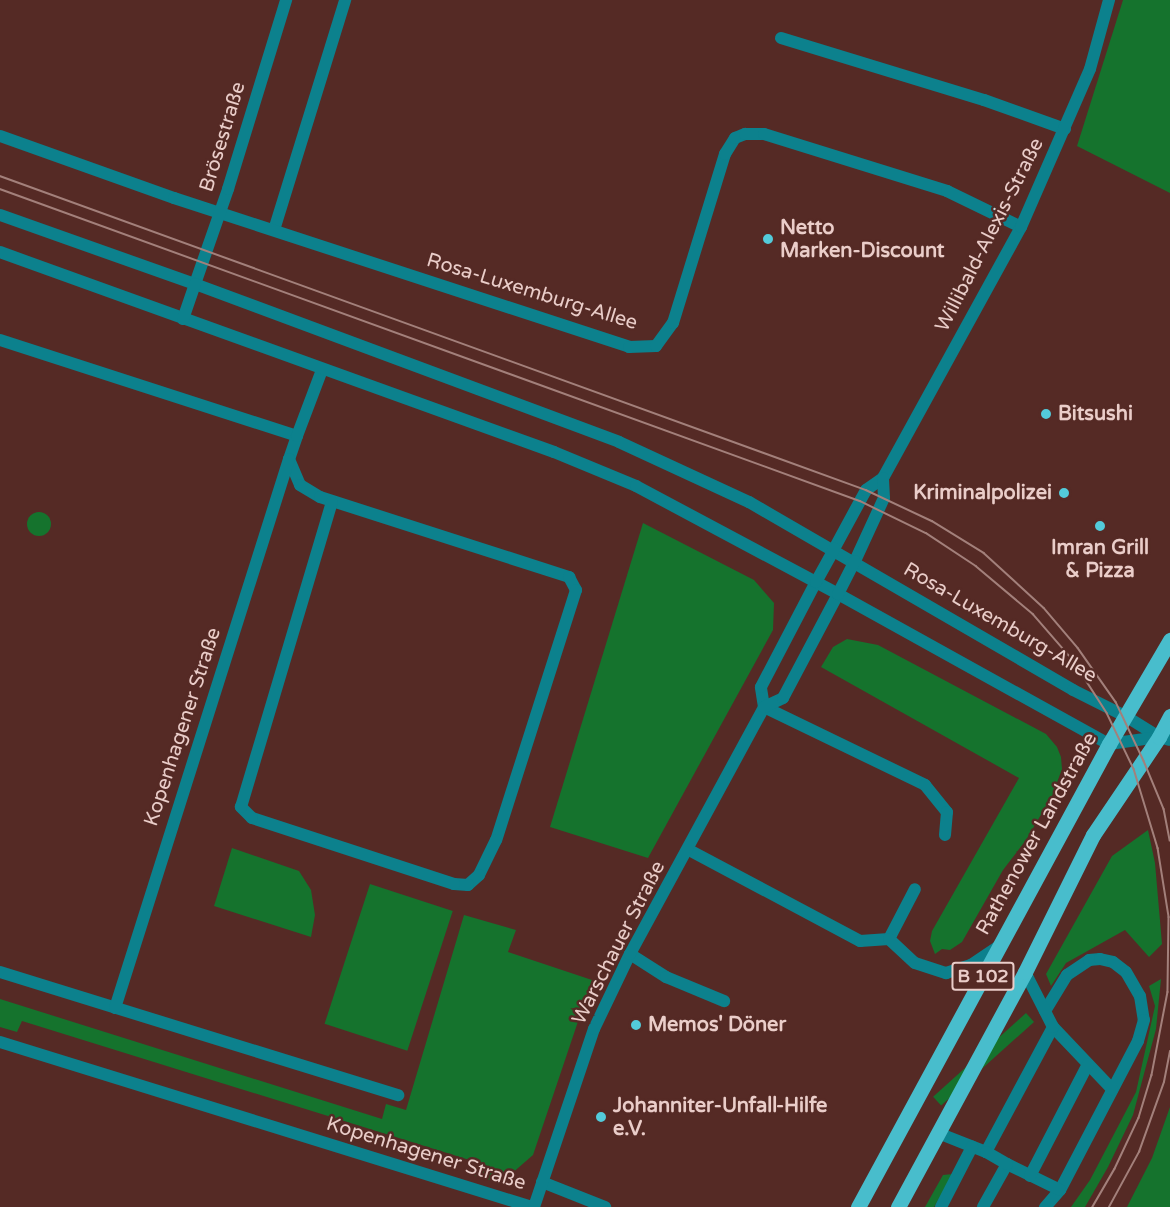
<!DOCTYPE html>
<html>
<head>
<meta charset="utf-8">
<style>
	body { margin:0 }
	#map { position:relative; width:1170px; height:1207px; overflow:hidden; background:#552a25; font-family:"Varela Round",sans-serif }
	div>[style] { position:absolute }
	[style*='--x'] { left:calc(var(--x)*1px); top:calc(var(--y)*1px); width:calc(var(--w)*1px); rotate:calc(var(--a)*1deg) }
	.green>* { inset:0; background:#15732d; transform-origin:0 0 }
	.round { border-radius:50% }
	.service>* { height:12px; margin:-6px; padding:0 6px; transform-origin:6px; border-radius:6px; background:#0c818d }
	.minor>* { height:12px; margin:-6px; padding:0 6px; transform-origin:6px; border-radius:6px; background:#0c818d }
	.tertiary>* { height:12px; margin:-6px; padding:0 6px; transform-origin:6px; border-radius:6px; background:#0c818d }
	.primary>* { height:15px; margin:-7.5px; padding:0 7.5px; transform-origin:7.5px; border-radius:7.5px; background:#48bdcc }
	.tram>* { height:1.5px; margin:-0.75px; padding:0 0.75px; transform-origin:0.75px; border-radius:0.75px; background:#a3807b }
	.dots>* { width:16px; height:16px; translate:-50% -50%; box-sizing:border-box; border:3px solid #552a25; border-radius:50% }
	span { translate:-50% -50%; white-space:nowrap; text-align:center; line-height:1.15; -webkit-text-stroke:5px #552a25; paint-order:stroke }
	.shield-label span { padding:2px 4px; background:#552a25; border:2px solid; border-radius:4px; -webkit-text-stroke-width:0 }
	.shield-label { font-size:18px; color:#eacdc9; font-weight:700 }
	.street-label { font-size:20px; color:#eacdc9 }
	.poi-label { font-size:20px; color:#eacdc9; font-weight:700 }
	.left { translate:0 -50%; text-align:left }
	.right { translate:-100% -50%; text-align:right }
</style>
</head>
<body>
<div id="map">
	<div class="green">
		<div style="clip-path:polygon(1123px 0,1170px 0,1170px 193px,1077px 146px)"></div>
		<div class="round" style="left:27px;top:512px;width:24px;height:24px"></div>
		<div style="clip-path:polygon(643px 523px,754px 580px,774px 603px,773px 630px,648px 858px,550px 827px)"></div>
		<div style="clip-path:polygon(847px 639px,878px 645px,1046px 734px,1057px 747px,1061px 757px,1062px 769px,1052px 796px,1026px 840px,1003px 870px,962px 942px,950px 950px,942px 949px,935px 954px,930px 941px,932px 931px,1019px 778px,821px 667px,833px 647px)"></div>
		<div style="clip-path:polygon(1148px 830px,1155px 863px,1162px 944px,1149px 957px,1125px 930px,1066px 963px,1051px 986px,1046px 974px,1112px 856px)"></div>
		<div style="clip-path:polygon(232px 848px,299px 871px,311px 890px,315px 915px,311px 937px,214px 906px)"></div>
		<div style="left:370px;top:884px;width:87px;height:147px;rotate:18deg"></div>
		<div style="clip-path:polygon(464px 915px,516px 930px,508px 952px,592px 980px,533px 1155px,510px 1175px,494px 1181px,472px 1175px,476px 1162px,22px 1021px,17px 1032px,0 1027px,0 999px,382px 1119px,386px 1104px,406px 1110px)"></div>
		<div style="clip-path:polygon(1161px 979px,1156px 1029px,1133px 1115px,1108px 1167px,1085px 1207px,1071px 1207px,1090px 1180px,1136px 1092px,1155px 1006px,1149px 986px)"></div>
		<div style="left:1026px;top:1013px;width:12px;height:125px;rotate:48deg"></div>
		<div style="clip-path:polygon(1170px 1107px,1170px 1207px,1127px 1207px,1152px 1158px)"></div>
		<div style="clip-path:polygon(953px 1174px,934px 1207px,925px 1207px,943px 1175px)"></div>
	</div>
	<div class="service">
		<div style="--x:781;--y:38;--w:212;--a:17"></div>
		<div style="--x:984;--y:100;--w:86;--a:19.7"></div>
		<div style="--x:274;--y:230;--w:241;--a:-72.8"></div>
		<div style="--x:0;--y:340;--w:312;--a:17.9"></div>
		<div style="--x:297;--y:436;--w:24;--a:109"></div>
		<div style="--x:289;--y:459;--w:28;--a:67"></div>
		<div style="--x:300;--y:485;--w:23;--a:31"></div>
		<div style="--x:320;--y:497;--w:262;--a:17.8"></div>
		<div style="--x:569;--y:577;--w:15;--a:62"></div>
		<div style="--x:576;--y:590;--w:262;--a:107.7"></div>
		<div style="--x:496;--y:840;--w:39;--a:116"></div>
		<div style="--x:479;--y:875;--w:15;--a:138"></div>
		<div style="--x:468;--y:885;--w:14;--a:-176"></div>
		<div style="--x:454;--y:884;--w:213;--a:-161.9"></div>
		<div style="--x:252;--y:818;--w:16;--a:-135"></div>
		<div style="--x:241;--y:807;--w:318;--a:-73.4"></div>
		<div style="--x:297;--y:436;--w:71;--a:-69.3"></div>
		<div style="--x:764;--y:707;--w:179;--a:25.8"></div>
		<div style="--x:925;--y:785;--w:35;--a:51"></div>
		<div style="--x:947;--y:812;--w:23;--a:95"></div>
		<div style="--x:689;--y:850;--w:194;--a:28"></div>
		<div style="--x:860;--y:941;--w:29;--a:-4"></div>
		<div style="--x:889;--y:939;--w:56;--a:-62.5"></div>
		<div style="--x:889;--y:939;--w:35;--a:43"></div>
		<div style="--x:915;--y:963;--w:33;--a:18"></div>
		<div style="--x:946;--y:973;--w:26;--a:-18"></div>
		<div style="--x:971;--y:965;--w:34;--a:-34"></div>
		<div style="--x:630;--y:954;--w:43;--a:32.6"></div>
		<div style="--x:666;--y:977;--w:63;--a:22.5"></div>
		<div style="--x:1045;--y:1011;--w:42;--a:-58.6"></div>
		<div style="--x:1067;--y:975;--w:27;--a:-34"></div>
		<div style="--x:1089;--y:960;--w:11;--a:-5"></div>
		<div style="--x:1100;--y:959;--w:13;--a:13"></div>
		<div style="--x:1113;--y:962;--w:16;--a:38"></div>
		<div style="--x:1126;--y:972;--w:28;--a:60"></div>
		<div style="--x:1140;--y:996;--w:24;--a:81"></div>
		<div style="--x:1144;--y:1020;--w:22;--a:106"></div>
		<div style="--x:1138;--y:1041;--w:168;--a:117.6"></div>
		<div style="--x:1060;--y:1190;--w:23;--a:131"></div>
		<div style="--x:1053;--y:1027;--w:86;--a:46.4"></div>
		<div style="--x:938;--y:1133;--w:52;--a:21.6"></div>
		<div style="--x:986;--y:1152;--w:142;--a:-61.8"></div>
		<div style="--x:1053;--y:1027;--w:62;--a:-117"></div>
		<div style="--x:1007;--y:1164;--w:59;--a:26.1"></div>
		<div style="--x:1030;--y:1176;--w:126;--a:-62.6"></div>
		<div style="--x:542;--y:1182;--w:68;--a:21.6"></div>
		<div style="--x:941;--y:1207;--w:68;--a:-62.7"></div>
		<div style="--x:983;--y:1207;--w:49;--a:-60.8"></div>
		<div style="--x:1007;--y:1164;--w:24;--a:-150"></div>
	</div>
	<div class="minor">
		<div style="--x:0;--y:136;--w:185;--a:19.6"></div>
		<div style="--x:174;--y:198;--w:479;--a:18.1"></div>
		<div style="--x:629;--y:347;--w:27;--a:-2"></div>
		<div style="--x:656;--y:346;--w:29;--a:-54"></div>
		<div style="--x:673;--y:323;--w:177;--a:-72.9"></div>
		<div style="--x:725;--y:154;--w:19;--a:-58"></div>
		<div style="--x:735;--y:138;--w:11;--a:-22"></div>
		<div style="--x:745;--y:134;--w:19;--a:0"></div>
		<div style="--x:764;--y:134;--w:192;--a:17.3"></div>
		<div style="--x:947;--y:191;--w:82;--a:25.9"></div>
		<div style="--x:195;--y:284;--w:101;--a:-70.8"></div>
		<div style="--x:228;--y:189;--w:198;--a:-72.9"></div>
		<div style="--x:834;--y:549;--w:67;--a:-61.5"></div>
		<div style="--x:866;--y:490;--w:21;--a:-35"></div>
		<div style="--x:883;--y:478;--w:286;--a:-61.2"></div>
		<div style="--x:1021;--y:227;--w:172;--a:-66.4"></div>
		<div style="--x:1090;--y:69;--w:72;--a:-74.6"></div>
		<div style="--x:855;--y:561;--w:69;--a:-65.3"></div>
		<div style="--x:884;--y:498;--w:20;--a:-93"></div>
		<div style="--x:764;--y:707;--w:20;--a:-99"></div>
		<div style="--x:761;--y:687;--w:119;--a:-62.4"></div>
		<div style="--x:0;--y:972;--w:417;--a:17.2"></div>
		<div style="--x:115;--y:1008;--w:576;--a:-72.41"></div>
		<div style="--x:0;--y:1042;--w:557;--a:17.23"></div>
		<div style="--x:534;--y:1207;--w:188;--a:-71.4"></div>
		<div style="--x:594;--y:1029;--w:83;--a:-64.4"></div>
		<div style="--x:630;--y:954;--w:281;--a:-61.5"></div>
		<div style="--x:764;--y:707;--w:21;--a:-25"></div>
		<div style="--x:783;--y:698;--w:118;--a:-62.1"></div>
	</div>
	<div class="tertiary">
		<div style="--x:0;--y:215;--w:207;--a:19.5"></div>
		<div style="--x:195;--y:284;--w:452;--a:20.4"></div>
		<div style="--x:619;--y:442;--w:143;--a:24.8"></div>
		<div style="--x:749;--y:502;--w:375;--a:30.1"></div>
		<div style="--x:1073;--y:690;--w:60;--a:26.6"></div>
		<div style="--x:1127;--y:717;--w:38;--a:32"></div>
		<div style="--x:1159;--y:737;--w:11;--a:15"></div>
		<div style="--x:0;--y:252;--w:589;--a:19.85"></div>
		<div style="--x:554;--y:452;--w:89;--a:22.5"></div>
		<div style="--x:636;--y:486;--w:229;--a:28.1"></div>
		<div style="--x:838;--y:594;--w:310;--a:29"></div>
		<div style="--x:1109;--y:744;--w:50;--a:-8"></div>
		<div style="--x:183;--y:319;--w:37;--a:-71"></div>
		<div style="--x:816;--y:582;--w:38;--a:-61"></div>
		<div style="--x:838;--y:594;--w:37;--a:-63"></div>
	</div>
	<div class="primary">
		<div style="--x:858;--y:1207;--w:527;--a:-61.54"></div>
		<div style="--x:1109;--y:744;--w:121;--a:-59.6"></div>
		<div style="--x:898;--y:1207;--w:267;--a:-61.6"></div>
		<div style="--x:1025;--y:972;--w:153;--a:-63.6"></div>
		<div style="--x:1093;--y:835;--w:118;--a:-56"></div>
		<div style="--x:1159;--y:737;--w:24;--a:-62"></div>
	</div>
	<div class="tram">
		<div style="--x:0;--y:176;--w:921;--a:19.93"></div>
		<div style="--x:866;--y:490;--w:73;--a:25.2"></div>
		<div style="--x:932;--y:521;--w:61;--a:31.6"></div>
		<div style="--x:984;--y:553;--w:81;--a:42.5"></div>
		<div style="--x:1044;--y:608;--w:52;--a:49.6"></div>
		<div style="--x:1078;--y:648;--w:66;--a:54.9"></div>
		<div style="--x:1116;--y:702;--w:65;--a:64.6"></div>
		<div style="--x:1144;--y:761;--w:52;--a:67.4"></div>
		<div style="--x:1164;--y:809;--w:32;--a:79"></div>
		<div style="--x:0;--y:189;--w:915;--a:19.94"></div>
		<div style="--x:860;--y:501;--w:73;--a:25.9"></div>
		<div style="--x:926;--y:533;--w:60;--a:33.4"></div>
		<div style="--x:976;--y:566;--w:75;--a:40.1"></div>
		<div style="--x:1033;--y:614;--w:61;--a:49"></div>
		<div style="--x:1073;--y:660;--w:63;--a:57.3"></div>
		<div style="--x:1107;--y:713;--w:62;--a:64.3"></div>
		<div style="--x:1134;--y:769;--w:83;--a:73.1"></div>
		<div style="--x:1158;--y:848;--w:70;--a:80.9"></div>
		<div style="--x:1169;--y:917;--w:75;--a:90.8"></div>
		<div style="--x:1168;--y:992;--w:85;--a:100.9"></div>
		<div style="--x:1152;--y:1075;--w:45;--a:106.8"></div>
		<div style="--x:1139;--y:1118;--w:56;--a:115.2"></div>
		<div style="--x:1115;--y:1169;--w:44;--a:120.1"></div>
		<div style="--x:1109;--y:1207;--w:63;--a:-61.4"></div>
		<div style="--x:1139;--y:1152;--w:74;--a:-70.3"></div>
		<div style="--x:1164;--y:1082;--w:31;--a:-79"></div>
	</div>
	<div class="dots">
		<div style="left:768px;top:239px;background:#53cbda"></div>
		<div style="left:1046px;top:414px;background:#53cbda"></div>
		<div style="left:1064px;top:493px;background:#53cbda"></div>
		<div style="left:1100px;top:526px;background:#53cbda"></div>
		<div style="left:636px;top:1025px;background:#53cbda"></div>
		<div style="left:601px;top:1117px;background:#53cbda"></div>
	</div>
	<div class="shield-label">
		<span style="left:983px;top:976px">B 102</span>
	</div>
	<div class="street-label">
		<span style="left:223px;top:137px;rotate:-73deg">Brösestraße</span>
		<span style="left:990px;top:235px;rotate:-63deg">Willibald-Alexis-Straße</span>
		<span style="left:532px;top:292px;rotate:17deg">Rosa-Luxemburg-Allee</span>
		<span style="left:1000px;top:623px;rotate:30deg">Rosa-Luxemburg-Allee</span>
		<span style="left:183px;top:727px;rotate:-72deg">Kopenhagener Straße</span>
		<span style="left:1037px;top:834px;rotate:-61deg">Rathenower Landstraße</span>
		<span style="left:619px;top:943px;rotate:-63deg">Warschauer Straße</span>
		<span style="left:426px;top:1154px;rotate:17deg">Kopenhagener Straße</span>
	</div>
	<div class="poi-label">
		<span class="left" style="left:780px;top:240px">Netto<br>Marken-Discount</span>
		<span class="left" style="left:1058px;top:414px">Bitsushi</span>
		<span class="right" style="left:1052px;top:493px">Kriminalpolizei</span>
		<span style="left:1100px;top:560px">Imran Grill<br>&amp; Pizza</span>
		<span class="left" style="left:648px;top:1025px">Memos' Döner</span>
		<span class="left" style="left:613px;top:1118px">Johanniter-Unfall-Hilfe<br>e.V.</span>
	</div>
</div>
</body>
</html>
